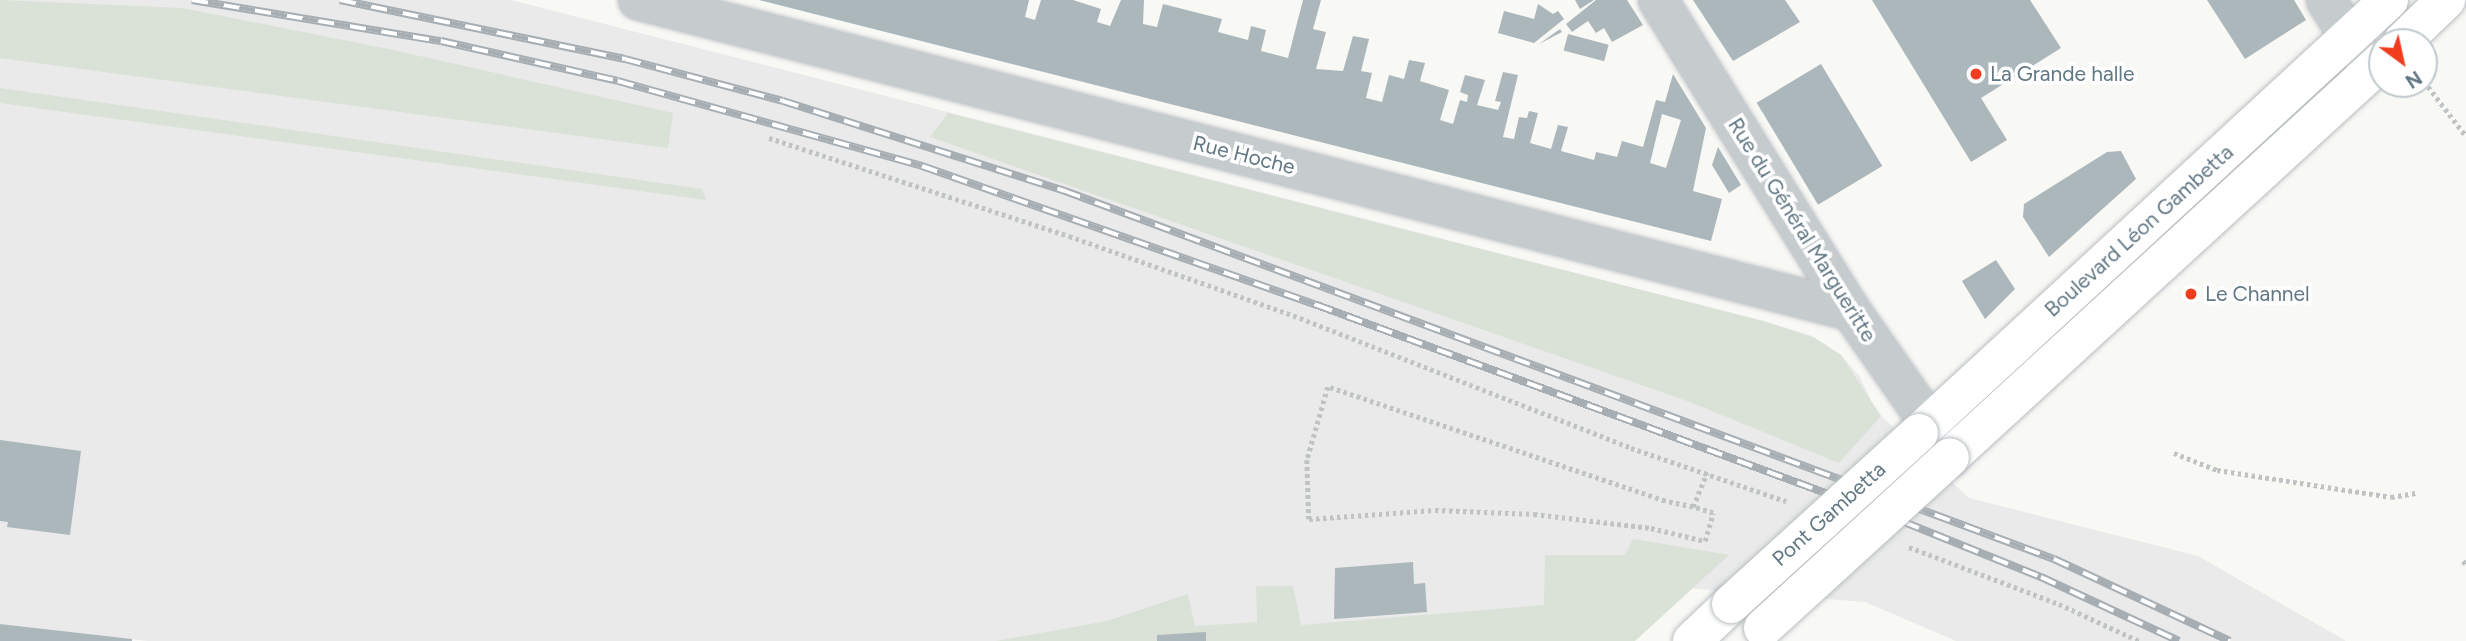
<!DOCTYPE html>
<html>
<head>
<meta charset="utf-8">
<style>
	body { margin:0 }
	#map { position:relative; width:2466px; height:641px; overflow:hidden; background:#f8f8f5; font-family:Figtree,sans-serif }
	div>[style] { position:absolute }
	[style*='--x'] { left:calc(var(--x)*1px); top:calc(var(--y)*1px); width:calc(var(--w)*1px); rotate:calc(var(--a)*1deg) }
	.built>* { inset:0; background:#e9eae9 }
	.green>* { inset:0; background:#dae1d6 }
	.building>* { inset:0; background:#acb7bb; transform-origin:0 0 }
	.path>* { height:4.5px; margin-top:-2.25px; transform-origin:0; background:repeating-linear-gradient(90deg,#bfc3c4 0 3.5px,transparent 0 7px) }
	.roads { filter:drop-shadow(0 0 2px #b9bec1) drop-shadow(0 0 2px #b9bec1) }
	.minor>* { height:38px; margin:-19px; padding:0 19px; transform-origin:19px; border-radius:19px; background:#c6cbce }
	.tertiary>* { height:38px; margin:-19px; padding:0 19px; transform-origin:19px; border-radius:19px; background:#c6cbce }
	.primary>* { height:38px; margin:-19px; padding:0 19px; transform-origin:19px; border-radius:19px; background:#fff }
	.rail>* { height:8px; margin-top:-4px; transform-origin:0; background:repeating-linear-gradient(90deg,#fff 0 16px,#a6aeb3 0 32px); box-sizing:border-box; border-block:2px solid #a6aeb3 }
	.bridges { filter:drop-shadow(0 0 2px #b9bec1) drop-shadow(0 0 2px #b9bec1) }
	.primary-bridge>* { height:38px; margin:-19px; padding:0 19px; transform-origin:19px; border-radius:19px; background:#fff }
	.dots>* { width:19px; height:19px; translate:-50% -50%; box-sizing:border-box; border:4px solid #fff; border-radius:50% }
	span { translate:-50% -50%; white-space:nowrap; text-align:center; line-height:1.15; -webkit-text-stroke:7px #fff; paint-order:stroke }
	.poi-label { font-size:21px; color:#617783 }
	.left { translate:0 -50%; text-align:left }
	.street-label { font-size:21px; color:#617783 }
	.north { position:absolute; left:2368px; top:28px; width:70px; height:70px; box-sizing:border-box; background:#fff; border:2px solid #c0c9cd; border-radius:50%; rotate:147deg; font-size:19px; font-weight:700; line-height:28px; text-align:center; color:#617783 }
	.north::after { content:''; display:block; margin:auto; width:24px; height:32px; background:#f03d1e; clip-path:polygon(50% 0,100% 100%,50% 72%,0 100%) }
</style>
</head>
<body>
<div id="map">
	<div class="built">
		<div style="clip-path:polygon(0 0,511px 0,1763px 321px,1810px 335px,1841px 355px,1860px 377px,1876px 411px,1969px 498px,2198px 556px,2346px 641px,1956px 641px,1865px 602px,1686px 588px,1605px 641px,148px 641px,0 624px)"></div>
	</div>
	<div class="green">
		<div style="clip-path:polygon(0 0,182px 8px,393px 50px,673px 113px,668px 148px,0 58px)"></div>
		<div style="clip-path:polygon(0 88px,702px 189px,706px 200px,0 103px)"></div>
		<div style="clip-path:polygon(948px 113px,1763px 321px,1815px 338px,1841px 355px,1881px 416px,1839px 463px,1690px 402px,930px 137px)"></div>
		<div style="clip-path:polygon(1633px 539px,1729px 555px,1635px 641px,996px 641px,1107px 621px,1188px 594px,1195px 626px,1257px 622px,1256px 586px,1293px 586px,1301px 625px,1544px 605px,1545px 555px,1625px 555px)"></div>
	</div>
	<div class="building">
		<div style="clip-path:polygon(evenodd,759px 0,1029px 0,1025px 17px,1035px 20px,1041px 0,1073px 0,1101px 9px,1097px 22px,1110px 26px,1121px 0,1144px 0,1143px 24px,1157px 27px,1163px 4px,1222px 19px,1218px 32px,1248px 40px,1251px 26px,1266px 30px,1261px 51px,1288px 58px,1303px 0,1321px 0,1313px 29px,1326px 32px,1316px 69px,1343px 71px,1353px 36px,1369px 39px,1361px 71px,1372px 73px,1366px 98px,1382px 102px,1389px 75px,1404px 79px,1409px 60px,1425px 63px,1420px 81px,1449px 90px,1440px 120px,1453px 124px,1460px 100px,1467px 102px,1468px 95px,1460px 92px,1465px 75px,1485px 80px,1477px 105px,1498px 110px,1501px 102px,1495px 101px,1503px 72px,1518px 75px,1503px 137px,1514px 139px,1519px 117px,1527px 118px,1529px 111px,1538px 113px,1530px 143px,1551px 149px,1558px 125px,1568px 127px,1561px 151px,1594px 160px,1596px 152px,1617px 157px,1622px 141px,1643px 147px,1656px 100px,1665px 102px,1673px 74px,1706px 128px,1693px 191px,1722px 199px,1711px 241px,759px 0,1662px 114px,1681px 120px,1666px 168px,1650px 163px,1662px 114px)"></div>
		<div style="clip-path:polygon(1575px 0,1594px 0,1580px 9px)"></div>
		<div style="clip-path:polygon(1596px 0,1627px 0,1643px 25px,1612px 42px,1604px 28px,1596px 33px,1588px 21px,1572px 32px,1566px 24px)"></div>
		<div style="clip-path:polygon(1693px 0,1785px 0,1800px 22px,1733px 61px)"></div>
		<div style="clip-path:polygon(1872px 0,2030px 0,2061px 48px,1981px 98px,2007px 140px,1971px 162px)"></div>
		<div style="clip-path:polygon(2207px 0,2294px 0,2306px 20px,2245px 59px)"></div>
		<div style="clip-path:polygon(1538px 4px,1553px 14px,1558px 11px,1564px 19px,1534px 43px,1498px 33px,1504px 11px,1534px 19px)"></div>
		<div style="clip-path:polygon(1560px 29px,1562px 32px,1539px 44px)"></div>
		<div style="left:1568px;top:34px;width:42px;height:17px;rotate:15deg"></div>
		<div style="left:1821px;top:64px;width:119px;height:75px;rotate:59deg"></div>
		<div style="clip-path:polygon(1718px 147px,1741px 185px,1729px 193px,1712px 165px)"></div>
		<div style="clip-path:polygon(2121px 151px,2136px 179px,2049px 257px,2023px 217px,2024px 204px,2107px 152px)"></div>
		<div style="clip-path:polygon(1996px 260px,2015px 289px,1985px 319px,1962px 281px)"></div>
		<div style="clip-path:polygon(0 440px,81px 451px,70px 535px,7px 527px,8px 522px,0 521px)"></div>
		<div style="clip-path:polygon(1413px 562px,1414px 584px,1425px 583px,1427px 612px,1334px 619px,1335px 568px)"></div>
		<div style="clip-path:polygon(0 624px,132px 639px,132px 641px,0 641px)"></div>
		<div style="clip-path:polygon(1206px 632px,1206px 641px,1157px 641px,1157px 635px)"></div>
	</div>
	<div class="path">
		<div style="--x:2424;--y:81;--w:69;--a:52.6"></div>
		<div style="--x:769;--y:138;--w:316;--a:18.1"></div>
		<div style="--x:1069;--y:236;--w:245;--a:19.5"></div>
		<div style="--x:1300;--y:318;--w:356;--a:21.4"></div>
		<div style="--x:1631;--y:448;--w:164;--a:18.9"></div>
		<div style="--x:2174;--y:453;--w:46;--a:21.6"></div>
		<div style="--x:2217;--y:470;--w:176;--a:8.8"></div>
		<div style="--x:2391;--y:497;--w:25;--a:-9"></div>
		<div style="--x:1693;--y:507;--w:29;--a:-168"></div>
		<div style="--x:1665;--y:501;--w:356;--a:-161.3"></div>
		<div style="--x:1328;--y:387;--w:76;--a:106"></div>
		<div style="--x:1307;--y:460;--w:59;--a:88.1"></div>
		<div style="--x:1309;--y:519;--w:126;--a:-4.1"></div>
		<div style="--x:1435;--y:510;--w:99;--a:2.3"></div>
		<div style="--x:1534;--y:514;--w:118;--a:6.8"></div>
		<div style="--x:1651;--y:528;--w:56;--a:13.5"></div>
		<div style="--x:1705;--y:541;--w:29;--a:-74"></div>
		<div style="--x:1713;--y:513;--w:21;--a:-163"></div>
		<div style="--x:1693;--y:507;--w:37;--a:-68"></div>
		<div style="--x:1909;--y:547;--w:160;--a:20.8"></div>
		<div style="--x:2059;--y:604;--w:88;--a:24.8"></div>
		<div style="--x:2463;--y:561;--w:4;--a:45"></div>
	</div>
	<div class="roads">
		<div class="minor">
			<div style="--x:1658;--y:0;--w:366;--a:58.2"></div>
			<div style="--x:2326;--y:0;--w:84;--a:57.6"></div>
		</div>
		<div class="tertiary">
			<div style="--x:638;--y:0;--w:1252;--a:14.38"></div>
			<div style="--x:1851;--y:311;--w:169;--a:55.1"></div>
		</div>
		<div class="primary">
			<div style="--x:2402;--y:42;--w:61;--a:-43.7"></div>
			<div style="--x:1919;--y:433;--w:639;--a:-42.65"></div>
			<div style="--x:1950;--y:457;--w:586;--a:-42.51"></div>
			<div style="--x:1692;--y:641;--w:54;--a:-43.5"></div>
		</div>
	</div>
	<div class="rail">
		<div style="--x:192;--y:0;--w:252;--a:9.4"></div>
		<div style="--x:441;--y:41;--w:181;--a:12.7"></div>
		<div style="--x:618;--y:81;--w:316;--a:15.6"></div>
		<div style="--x:922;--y:166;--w:419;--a:19.4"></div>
		<div style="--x:1317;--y:305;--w:626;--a:20.29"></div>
		<div style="--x:1904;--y:522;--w:148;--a:21.9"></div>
		<div style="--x:2041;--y:577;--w:152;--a:24.9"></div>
		<div style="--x:340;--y:0;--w:291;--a:11.7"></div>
		<div style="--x:625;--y:59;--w:163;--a:14.9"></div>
		<div style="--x:783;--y:101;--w:296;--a:17.7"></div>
		<div style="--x:1065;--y:191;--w:1055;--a:20.41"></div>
		<div style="--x:2054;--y:559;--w:194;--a:25"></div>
	</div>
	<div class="bridges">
		<div class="primary-bridge">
			<div style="--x:1731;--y:604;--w:254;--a:-42.3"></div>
			<div style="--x:1763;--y:628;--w:253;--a:-42.4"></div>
		</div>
	</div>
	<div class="dots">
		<div style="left:1976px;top:74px;background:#f03d1e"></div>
		<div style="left:2191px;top:294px;background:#f03d1e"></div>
	</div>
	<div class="poi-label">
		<span class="left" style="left:1990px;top:74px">La Grande halle</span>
		<span class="left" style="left:2205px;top:294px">Le Channel</span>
	</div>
	<div class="street-label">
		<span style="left:1244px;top:155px;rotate:14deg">Rue Hoche</span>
		<span style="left:1802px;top:230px;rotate:58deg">Rue du Général Margueritte</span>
		<span style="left:2139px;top:231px;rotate:-42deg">Boulevard Léon Gambetta</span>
		<span style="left:1829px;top:514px;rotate:-42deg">Pont Gambetta</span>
	</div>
	<div class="north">N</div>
</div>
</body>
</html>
